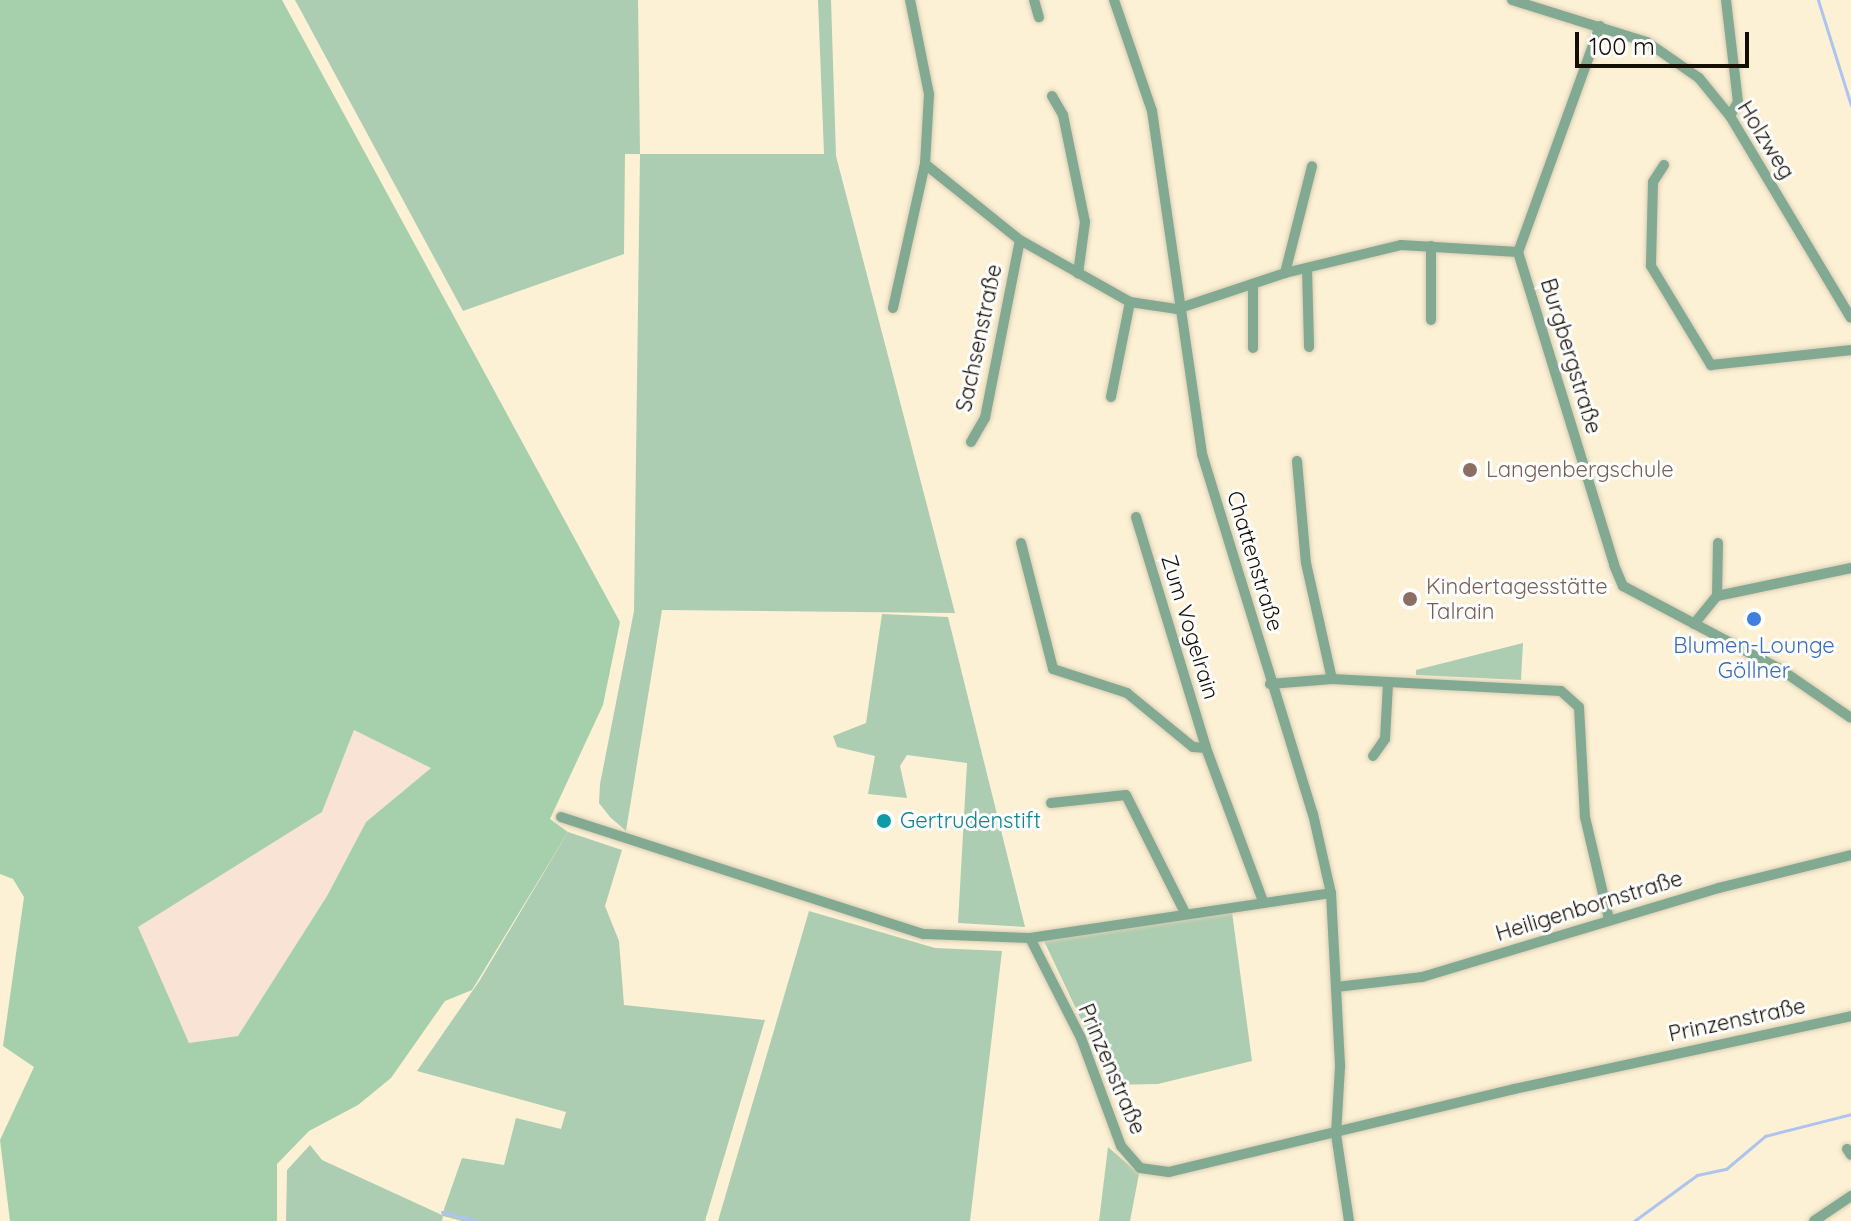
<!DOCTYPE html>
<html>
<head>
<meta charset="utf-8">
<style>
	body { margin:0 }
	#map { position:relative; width:1851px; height:1221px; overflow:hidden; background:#fdf1d5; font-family:Quicksand,sans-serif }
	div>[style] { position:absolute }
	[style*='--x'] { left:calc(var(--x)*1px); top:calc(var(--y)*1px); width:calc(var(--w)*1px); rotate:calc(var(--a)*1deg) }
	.commercial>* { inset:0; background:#f8e3d5 }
	.green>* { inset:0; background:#accdb1 }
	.forest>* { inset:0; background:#a6d0ac }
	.stream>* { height:3px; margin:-1.5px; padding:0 1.5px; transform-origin:1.5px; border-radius:1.5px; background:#aec3ef }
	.roads { filter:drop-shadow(0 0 2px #d8cdb4) drop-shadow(0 0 2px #d8cdb4) }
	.minor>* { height:10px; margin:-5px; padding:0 5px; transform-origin:5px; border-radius:5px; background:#82aa92 }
	.dots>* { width:22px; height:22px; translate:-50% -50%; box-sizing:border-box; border:4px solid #fff; border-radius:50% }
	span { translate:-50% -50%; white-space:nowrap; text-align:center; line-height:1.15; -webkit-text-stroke:6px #fff; paint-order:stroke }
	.street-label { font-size:22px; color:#140e04 }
	.education-label { font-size:22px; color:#785e54 }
	.left { translate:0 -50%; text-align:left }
	.shop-label { font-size:22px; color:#366cbe }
	.culture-label { font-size:22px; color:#0d838f }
	.scale { position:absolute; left:1575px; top:32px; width:174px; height:36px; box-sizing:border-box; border:4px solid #140e04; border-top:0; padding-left:10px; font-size:24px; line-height:28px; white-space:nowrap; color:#140e04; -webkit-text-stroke:6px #fff; paint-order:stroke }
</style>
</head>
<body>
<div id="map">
	<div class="commercial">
		<div style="clip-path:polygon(354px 730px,432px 767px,366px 822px,327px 896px,238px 1036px,189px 1043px,137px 927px,322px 812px)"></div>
	</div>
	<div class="green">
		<div style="clip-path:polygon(295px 0,638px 0,640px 154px,824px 154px,818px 0,831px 0,836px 156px,955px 613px,662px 610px,626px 831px,610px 817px,599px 803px,600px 784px,634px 611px,640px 154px,625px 154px,624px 254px,463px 311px)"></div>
		<div style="clip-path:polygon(882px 614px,948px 617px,1025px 927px,958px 923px,967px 763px,907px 755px,900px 766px,907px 798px,868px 794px,875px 756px,837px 747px,833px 736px,866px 723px)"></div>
		<div style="clip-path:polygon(1523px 643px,1521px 680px,1416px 675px,1416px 670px)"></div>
		<div style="clip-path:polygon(568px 832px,622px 850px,605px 906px,619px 941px,624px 1005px,765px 1020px,705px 1221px,462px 1221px,443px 1216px,442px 1221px,286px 1221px,287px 1170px,310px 1145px,322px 1160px,442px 1215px,462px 1158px,504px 1165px,516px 1118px,561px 1129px,566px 1112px,417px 1071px,480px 980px)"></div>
		<div style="clip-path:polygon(809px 911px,935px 948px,1002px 951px,970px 1221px,718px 1221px)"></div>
		<div style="clip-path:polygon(1232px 912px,1252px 1061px,1158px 1084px,1112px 1085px,1044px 941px)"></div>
		<div style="clip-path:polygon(1108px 1147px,1139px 1174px,1130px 1221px,1099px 1221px)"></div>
	</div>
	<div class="forest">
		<div style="clip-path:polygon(evenodd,0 0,282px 0,620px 622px,603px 705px,550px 819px,568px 832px,472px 990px,445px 1001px,391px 1078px,358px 1105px,309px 1131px,277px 1164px,277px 1221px,10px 1221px,0 1140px,34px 1067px,3px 1046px,24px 897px,13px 879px,0 874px,0 0,354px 730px,431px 768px,366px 822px,327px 896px,238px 1036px,189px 1043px,138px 927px,322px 812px,354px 730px)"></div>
	</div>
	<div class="stream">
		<div style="--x:1818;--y:0;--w:110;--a:72.6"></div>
		<div style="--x:442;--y:1212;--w:36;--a:14"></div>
		<div style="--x:1634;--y:1221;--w:78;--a:-36.1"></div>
		<div style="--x:1697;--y:1175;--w:30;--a:-12"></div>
		<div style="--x:1726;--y:1169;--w:51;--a:-40.2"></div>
		<div style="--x:1765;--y:1136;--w:89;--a:-14.3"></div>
	</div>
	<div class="roads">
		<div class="minor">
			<div style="--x:1034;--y:0;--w:18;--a:74"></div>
			<div style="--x:1114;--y:0;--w:117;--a:71.1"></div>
			<div style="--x:1152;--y:111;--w:347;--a:81.7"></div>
			<div style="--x:1202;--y:454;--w:377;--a:72.9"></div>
			<div style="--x:1313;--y:814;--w:81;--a:77.2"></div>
			<div style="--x:1331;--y:893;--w:174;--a:87"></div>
			<div style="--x:1340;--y:1067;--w:67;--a:93.4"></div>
			<div style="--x:1336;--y:1134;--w:88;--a:81.5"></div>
			<div style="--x:1512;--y:0;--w:141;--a:17.3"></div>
			<div style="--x:1647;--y:42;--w:63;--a:34.7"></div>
			<div style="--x:1699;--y:78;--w:49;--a:50.8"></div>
			<div style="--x:1730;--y:116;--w:235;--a:59.1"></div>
			<div style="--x:1726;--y:0;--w:103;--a:83.3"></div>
			<div style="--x:1738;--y:102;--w:16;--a:120"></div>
			<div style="--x:1600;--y:26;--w:240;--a:109.9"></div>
			<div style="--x:1518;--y:252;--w:327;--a:72.9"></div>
			<div style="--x:1614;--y:565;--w:23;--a:67"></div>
			<div style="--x:1623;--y:586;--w:178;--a:27.9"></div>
			<div style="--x:1780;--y:669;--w:86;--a:34.6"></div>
			<div style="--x:1052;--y:96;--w:22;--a:60"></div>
			<div style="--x:1063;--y:115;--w:109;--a:78.4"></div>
			<div style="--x:1085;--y:222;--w:52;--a:97.7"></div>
			<div style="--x:925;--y:164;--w:122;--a:38.7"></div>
			<div style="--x:1020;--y:240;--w:126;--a:29.4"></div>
			<div style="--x:1130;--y:302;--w:48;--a:8.5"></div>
			<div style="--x:1177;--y:309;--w:114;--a:-18.4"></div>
			<div style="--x:1285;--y:273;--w:119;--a:-13.6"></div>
			<div style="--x:1401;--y:245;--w:117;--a:3.4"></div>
			<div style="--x:1664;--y:165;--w:20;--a:123"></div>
			<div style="--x:1653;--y:182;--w:84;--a:91.4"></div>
			<div style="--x:1651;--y:266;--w:116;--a:58.8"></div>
			<div style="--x:1711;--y:365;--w:141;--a:-6.1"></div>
			<div style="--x:1431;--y:246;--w:74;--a:90"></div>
			<div style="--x:1307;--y:268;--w:79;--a:88.5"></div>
			<div style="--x:1285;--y:273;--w:110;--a:-75.8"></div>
			<div style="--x:1253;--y:284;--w:64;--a:90"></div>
			<div style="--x:893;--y:308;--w:148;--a:-77.5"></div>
			<div style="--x:925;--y:164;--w:70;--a:-86.7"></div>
			<div style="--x:929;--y:94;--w:96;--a:-101.4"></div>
			<div style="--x:1111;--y:397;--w:97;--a:-78.7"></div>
			<div style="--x:971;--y:442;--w:28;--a:-60"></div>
			<div style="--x:985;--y:418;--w:181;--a:-78.9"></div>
			<div style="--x:1297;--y:461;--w:102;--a:85"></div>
			<div style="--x:1306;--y:563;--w:119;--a:77.4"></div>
			<div style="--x:1136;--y:517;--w:241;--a:73.1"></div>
			<div style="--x:1206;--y:748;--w:163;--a:69.6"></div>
			<div style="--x:1021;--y:543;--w:130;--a:75.7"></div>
			<div style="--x:1053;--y:669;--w:78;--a:18"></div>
			<div style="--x:1127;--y:693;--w:85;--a:39.3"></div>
			<div style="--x:1193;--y:747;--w:13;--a:4"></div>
			<div style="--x:1717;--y:596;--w:53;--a:-88.9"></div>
			<div style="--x:1694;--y:624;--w:36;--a:-51"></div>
			<div style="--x:1717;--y:596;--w:137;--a:-11.8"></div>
			<div style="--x:1270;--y:684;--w:62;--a:-4.6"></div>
			<div style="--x:1332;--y:679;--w:229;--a:3"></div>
			<div style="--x:1561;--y:691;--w:24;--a:42"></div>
			<div style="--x:1579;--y:707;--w:110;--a:86.9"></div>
			<div style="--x:1585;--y:817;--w:105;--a:76.8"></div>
			<div style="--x:1373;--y:756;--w:21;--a:-55"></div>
			<div style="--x:1385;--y:739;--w:56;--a:-86.9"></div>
			<div style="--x:1051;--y:803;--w:75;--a:-6.1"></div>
			<div style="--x:1126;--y:795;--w:130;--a:63.4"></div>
			<div style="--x:561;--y:817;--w:381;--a:17.9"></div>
			<div style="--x:924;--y:934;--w:106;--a:2.2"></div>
			<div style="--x:1030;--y:938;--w:112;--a:63"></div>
			<div style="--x:1081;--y:1038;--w:115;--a:69.7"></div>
			<div style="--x:1121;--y:1146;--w:29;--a:49"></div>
			<div style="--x:1140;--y:1168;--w:29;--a:8"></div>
			<div style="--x:1169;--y:1172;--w:355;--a:-13.5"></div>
			<div style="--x:1514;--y:1089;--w:345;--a:-12.2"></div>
			<div style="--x:1030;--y:938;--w:304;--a:-8.5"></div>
			<div style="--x:1337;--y:987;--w:86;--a:-6.7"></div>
			<div style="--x:1422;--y:977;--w:310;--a:-16.7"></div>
			<div style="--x:1719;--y:888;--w:136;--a:-14"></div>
			<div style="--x:1847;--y:1149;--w:7;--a:56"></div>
			<div style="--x:1814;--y:1221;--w:45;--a:-34"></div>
		</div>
	</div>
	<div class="dots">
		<div style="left:1470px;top:470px;background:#8d6e63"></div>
		<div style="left:1410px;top:599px;background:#8d6e63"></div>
		<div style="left:1754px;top:619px;background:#3f7fe0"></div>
		<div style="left:884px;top:821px;background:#0f9aa8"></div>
	</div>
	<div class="street-label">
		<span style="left:1766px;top:140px;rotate:58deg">Holzweg</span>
		<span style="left:979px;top:338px;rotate:-78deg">Sachsenstraße</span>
		<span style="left:1571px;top:356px;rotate:73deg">Burgbergstraße</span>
		<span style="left:1255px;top:561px;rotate:73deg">Chattenstraße</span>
		<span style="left:1190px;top:627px;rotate:73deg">Zum Vogelrain</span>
		<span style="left:1589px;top:906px;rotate:-17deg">Heiligenbornstraße</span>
		<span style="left:1737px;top:1020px;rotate:-12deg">Prinzenstraße</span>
		<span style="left:1112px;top:1069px;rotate:67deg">Prinzenstraße</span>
	</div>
	<div class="education-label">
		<span class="left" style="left:1486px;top:470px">Langenbergschule</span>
		<span class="left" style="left:1426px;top:599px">Kindertagesstätte<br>Talrain</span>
	</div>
	<div class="shop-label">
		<span style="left:1754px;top:658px">Blumen-Lounge<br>Göllner</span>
	</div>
	<div class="culture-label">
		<span class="left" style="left:900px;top:821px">Gertrudenstift</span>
	</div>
	<div class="scale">100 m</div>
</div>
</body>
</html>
